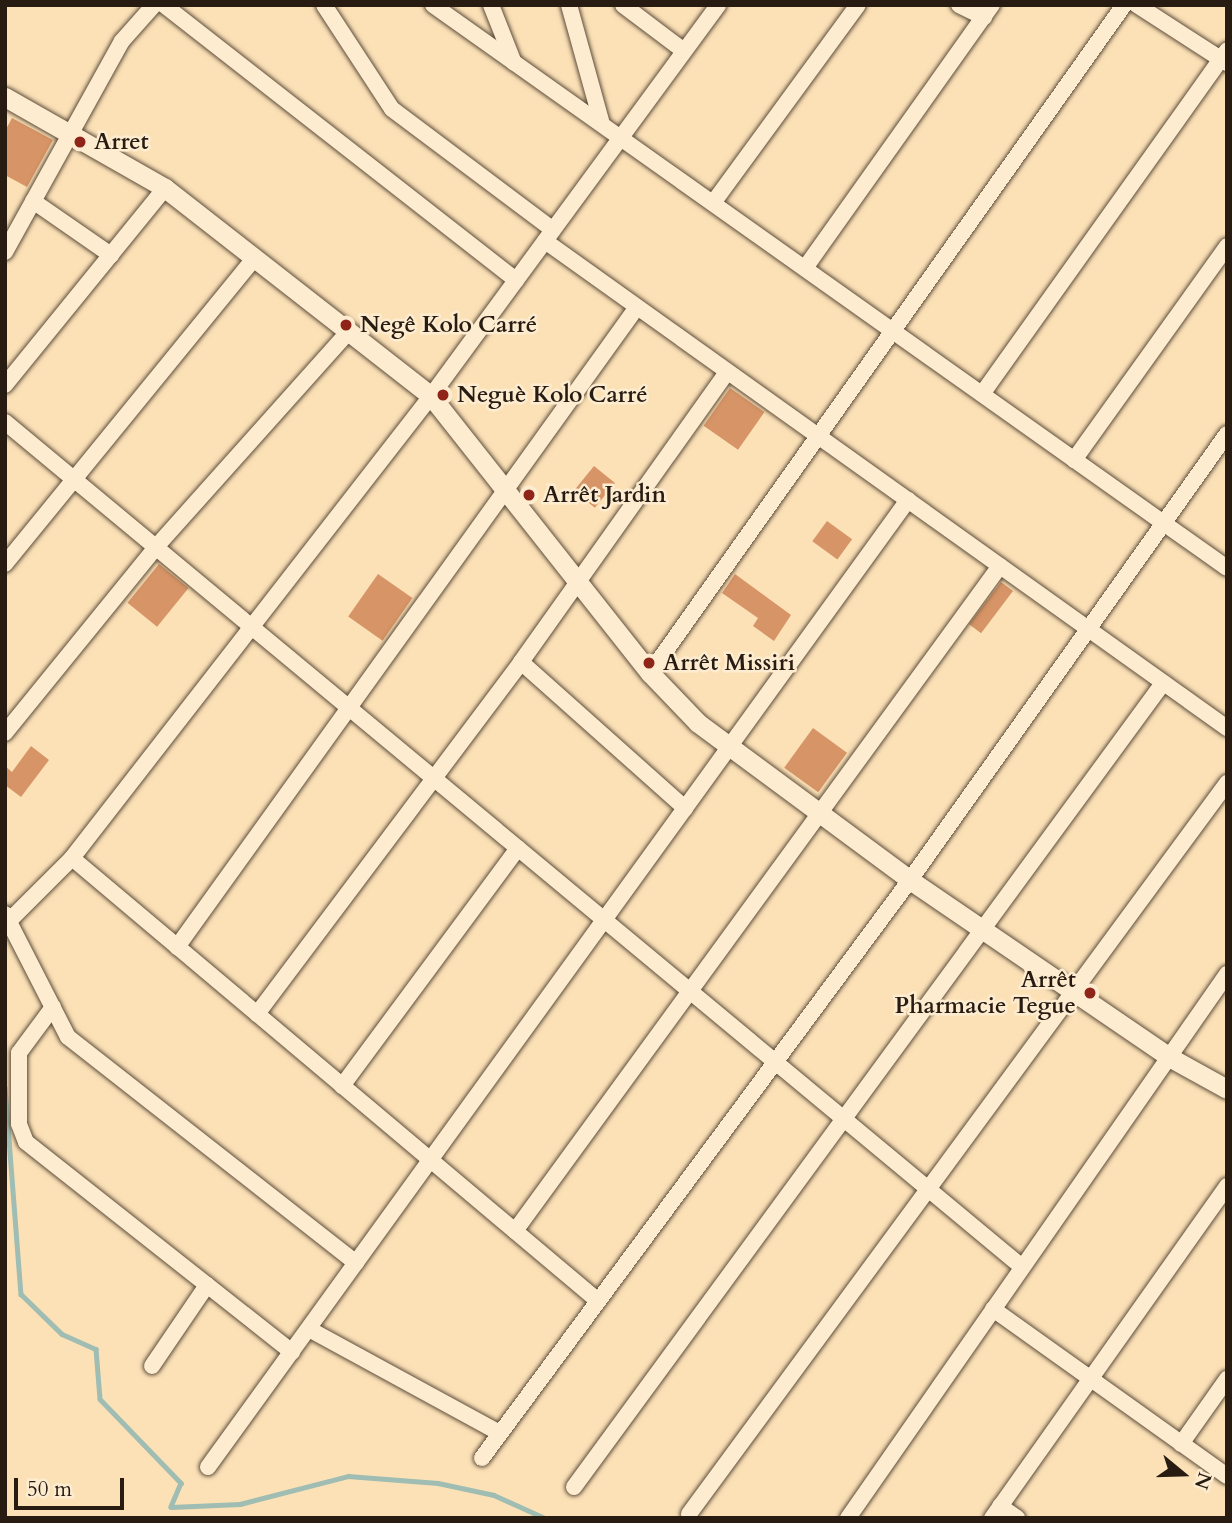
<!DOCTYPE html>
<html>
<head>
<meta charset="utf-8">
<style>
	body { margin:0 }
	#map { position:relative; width:1232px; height:1523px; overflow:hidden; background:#fce1b7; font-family:Cardo,serif }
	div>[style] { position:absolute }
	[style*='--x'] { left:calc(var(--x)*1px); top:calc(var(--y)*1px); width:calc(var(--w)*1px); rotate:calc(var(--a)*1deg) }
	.stream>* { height:4.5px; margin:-2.25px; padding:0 2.25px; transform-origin:2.25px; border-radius:2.25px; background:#9fbdb2 }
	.building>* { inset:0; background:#d79466; transform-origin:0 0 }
	.roads { filter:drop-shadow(0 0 2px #5d4d3b) drop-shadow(0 0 2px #5d4d3b) }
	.minor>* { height:16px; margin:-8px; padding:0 8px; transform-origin:8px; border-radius:8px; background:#fdecd0 }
	.tertiary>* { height:19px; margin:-9.5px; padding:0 9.5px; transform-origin:9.5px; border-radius:9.5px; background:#fdecd0 }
	.dots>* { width:19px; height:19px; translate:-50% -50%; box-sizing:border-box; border:4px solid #fdecd0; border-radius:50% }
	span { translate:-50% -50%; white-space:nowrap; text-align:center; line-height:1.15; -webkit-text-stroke:5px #fdecd0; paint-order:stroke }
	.poi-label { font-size:23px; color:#281c12; font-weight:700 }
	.left { translate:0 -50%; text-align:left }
	.right { translate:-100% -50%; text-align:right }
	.frame { position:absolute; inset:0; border:7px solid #281c12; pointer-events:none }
	.north { position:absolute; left:1148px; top:1439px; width:70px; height:70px; -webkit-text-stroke:5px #fdecd0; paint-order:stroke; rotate:109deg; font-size:19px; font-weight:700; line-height:28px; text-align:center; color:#281c12 }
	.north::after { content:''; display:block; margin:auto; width:24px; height:32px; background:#281c12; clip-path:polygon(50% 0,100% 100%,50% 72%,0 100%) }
	.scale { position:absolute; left:14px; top:1478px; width:110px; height:32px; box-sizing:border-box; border:4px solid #281c12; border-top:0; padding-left:9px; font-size:21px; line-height:24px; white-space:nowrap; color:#281c12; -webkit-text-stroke:5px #fdecd0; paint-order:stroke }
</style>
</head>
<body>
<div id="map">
	<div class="stream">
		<div style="--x:5;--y:1087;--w:208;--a:85.6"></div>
		<div style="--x:21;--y:1294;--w:57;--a:44.3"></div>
		<div style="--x:62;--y:1334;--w:37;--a:24"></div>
		<div style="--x:96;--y:1349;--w:50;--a:85.4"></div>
		<div style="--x:100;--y:1399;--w:117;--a:46"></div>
		<div style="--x:181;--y:1483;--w:26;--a:113"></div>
		<div style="--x:171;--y:1507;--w:69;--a:-2.5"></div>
		<div style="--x:240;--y:1504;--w:112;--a:-14.5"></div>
		<div style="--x:348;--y:1476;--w:90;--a:4.4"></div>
		<div style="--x:438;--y:1483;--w:57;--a:12.1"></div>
		<div style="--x:494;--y:1495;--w:56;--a:24.3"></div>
	</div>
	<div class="building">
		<div style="clip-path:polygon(12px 118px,53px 140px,27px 187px,5px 175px,5px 131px)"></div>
		<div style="left:730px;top:388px;width:42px;height:46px;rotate:35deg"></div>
		<div style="left:594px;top:466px;width:27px;height:32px;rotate:39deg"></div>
		<div style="left:827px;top:521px;width:31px;height:25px;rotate:36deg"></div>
		<div style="left:159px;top:564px;width:38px;height:50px;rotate:39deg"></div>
		<div style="left:378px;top:574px;width:42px;height:52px;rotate:35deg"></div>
		<div style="clip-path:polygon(735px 574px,791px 615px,774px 641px,753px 626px,758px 618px,722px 593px)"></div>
		<div style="left:1001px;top:582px;width:15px;height:53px;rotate:37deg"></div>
		<div style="left:813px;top:728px;width:42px;height:49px;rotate:36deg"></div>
		<div style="clip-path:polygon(31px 746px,49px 760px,21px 797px,5px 785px,5px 766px,12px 772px)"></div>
	</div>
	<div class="roads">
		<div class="minor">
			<div style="--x:164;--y:5;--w:447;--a:38"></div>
			<div style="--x:324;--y:5;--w:124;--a:56.8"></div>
			<div style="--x:392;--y:109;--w:201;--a:36.9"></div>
			<div style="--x:433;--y:5;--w:973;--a:35.34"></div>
			<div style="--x:491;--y:5;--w:62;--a:68.4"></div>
			<div style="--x:569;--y:5;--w:123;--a:74.5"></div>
			<div style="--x:623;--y:5;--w:76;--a:37"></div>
			<div style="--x:959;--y:5;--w:28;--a:26"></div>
			<div style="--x:1137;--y:5;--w:107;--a:32.8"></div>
			<div style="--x:33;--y:201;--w:95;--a:34.7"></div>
			<div style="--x:713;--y:203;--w:245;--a:-53.8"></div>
			<div style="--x:545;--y:241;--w:838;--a:35.53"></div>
			<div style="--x:5;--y:252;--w:241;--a:-61"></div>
			<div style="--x:122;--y:41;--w:48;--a:-48.4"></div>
			<div style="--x:805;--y:268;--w:323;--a:-54.6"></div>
			<div style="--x:5;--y:385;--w:254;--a:-50.9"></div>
			<div style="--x:982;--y:394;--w:422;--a:-54.5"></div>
			<div style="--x:5;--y:422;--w:1322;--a:39.72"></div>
			<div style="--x:1074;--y:460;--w:263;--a:-54.4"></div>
			<div style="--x:5;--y:564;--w:395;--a:-50.8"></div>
			<div style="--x:521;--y:662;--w:220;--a:41.7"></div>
			<div style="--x:650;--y:673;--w:819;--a:-54.64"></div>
			<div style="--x:5;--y:733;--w:240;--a:-50.9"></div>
			<div style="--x:156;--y:547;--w:290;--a:-48.2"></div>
			<div style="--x:72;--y:858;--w:688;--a:40.1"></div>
			<div style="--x:5;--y:914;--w:138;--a:62.9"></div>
			<div style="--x:68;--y:1037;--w:366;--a:38.1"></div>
			<div style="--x:5;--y:925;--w:95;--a:-45"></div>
			<div style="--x:72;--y:858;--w:585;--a:-52.15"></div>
			<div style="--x:431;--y:396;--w:485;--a:-53.7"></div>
			<div style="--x:177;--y:947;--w:788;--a:-54.29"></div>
			<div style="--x:53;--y:1007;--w:57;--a:126.5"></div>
			<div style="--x:19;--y:1053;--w:71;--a:90"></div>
			<div style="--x:19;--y:1124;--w:19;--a:69"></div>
			<div style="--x:26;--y:1142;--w:339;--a:38.3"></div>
			<div style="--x:257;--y:1014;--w:440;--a:-53.1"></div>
			<div style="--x:521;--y:662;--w:356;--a:-54.6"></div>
			<div style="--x:342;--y:1086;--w:296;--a:-53.5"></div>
			<div style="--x:515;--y:1231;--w:823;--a:-53.9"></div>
			<div style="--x:993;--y:1309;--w:287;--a:35.5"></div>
			<div style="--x:309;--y:1329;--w:217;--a:28.6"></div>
			<div style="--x:152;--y:1366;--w:98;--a:-55.8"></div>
			<div style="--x:1181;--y:1444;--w:80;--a:-54.7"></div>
			<div style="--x:482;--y:1458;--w:719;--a:-53.48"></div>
			<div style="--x:910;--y:880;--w:547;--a:-54.6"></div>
			<div style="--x:208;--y:1467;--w:1194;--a:-54.1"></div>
			<div style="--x:574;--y:1487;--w:997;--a:-53.77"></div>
			<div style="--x:1000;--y:1506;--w:21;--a:35"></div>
			<div style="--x:689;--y:1514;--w:908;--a:-53.65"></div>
			<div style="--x:848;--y:1518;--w:663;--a:-55.14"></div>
			<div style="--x:992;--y:1518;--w:407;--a:-54.7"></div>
		</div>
		<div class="tertiary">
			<div style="--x:5;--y:97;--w:184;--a:29.6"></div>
			<div style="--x:165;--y:188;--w:338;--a:38"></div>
			<div style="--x:431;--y:396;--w:353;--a:51.7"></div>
			<div style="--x:650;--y:673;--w:69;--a:46.2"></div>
			<div style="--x:698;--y:723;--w:264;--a:36.5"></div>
			<div style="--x:910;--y:880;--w:314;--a:34.3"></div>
			<div style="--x:1169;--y:1057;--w:66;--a:28.9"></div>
		</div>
	</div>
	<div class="dots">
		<div style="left:80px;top:142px;background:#8f2418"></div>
		<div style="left:346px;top:325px;background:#8f2418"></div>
		<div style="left:443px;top:395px;background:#8f2418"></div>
		<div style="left:529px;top:495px;background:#8f2418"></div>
		<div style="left:649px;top:663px;background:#8f2418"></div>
		<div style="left:1090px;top:993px;background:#8f2418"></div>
	</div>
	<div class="poi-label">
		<span class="left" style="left:94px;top:142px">Arret</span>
		<span class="left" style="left:360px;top:325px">Negê Kolo Carré</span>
		<span class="left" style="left:457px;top:395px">Neguè Kolo Carré</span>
		<span class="left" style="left:543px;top:495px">Arrêt Jardin</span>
		<span class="left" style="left:663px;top:663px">Arrêt Missiri</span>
		<span class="right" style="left:1076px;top:993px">Arrêt<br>Pharmacie Tegue</span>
	</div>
	<div class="frame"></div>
	<div class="north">N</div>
	<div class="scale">50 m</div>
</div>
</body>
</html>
